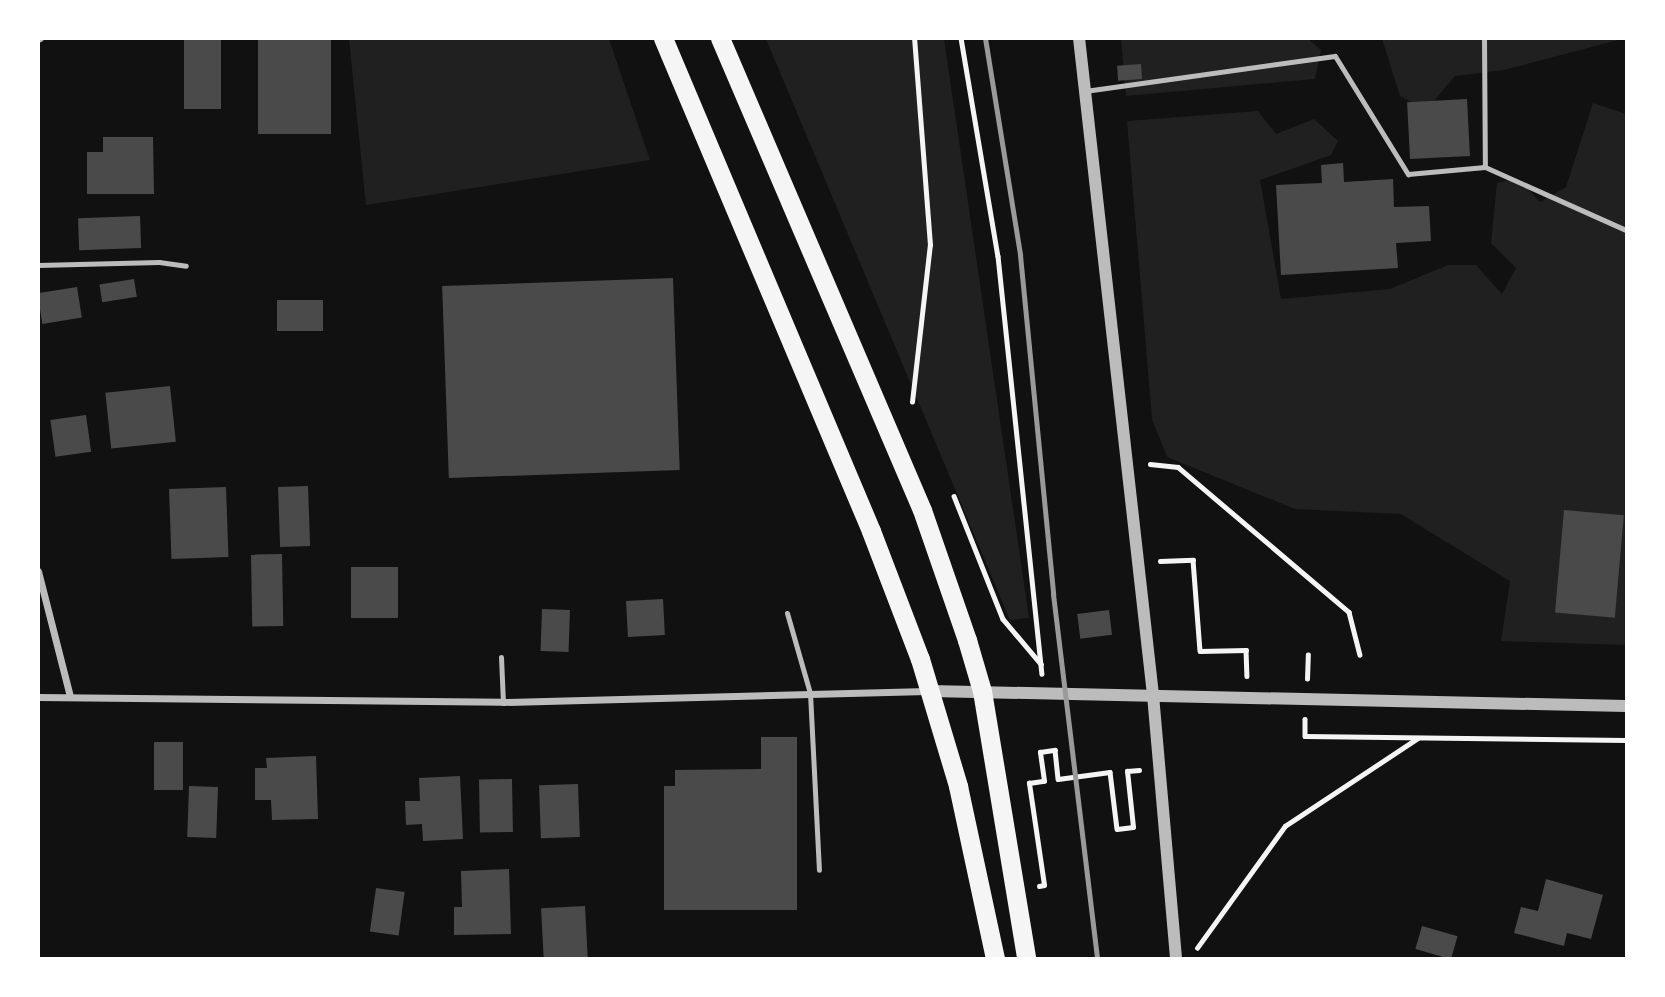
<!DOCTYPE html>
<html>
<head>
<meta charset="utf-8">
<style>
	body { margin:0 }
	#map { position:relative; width:1665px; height:997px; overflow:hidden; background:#111; font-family:"Libre Baskerville",serif }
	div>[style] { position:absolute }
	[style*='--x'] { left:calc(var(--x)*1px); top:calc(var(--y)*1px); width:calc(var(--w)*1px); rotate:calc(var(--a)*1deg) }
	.green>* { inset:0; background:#202020 }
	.building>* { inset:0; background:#4a4a4a; transform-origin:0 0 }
	.path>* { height:4.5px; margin:-2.25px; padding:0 2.25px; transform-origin:2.25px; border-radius:2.25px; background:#f5f5f5 }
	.service>* { height:5px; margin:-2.5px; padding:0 2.5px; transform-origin:2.5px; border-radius:2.5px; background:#bcbcbc }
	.minor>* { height:7px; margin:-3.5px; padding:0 3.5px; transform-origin:3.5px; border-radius:3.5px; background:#bcbcbc }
	.tertiary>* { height:12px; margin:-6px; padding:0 6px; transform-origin:6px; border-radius:6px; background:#bcbcbc }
	.trunk>* { height:19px; margin:-9.5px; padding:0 9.5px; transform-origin:9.5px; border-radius:9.5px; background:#f5f5f5 }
	.rail>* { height:5px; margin:-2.5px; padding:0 2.5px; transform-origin:2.5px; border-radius:2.5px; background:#9a9a9a }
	span { translate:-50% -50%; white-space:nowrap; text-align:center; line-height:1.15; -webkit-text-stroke:5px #fff; paint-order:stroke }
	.frame { position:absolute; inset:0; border:40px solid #fff; pointer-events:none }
</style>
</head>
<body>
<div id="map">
	<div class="green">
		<div style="clip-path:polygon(1626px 38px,1504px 70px,1455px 76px,1426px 110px,1400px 96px,1382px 39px)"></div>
		<div style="clip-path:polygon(349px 39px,609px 39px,650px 160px,366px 205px)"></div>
		<div style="clip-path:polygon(766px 39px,944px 39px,1029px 618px,1010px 620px)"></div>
		<div style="clip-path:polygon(1121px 39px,1308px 39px,1321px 50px,1315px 79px,1126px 96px)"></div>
		<div style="clip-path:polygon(1593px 103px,1626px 114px,1626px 645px,1501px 641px,1510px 581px,1401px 514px,1295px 509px,1167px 457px,1152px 419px,1127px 121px,1258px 111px,1276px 134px,1314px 119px,1338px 141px,1331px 155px,1260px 180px,1281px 299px,1390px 289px,1448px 265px,1476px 265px,1502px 294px,1516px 268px,1491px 243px,1497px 183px,1517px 178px,1540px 202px,1566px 187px)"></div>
	</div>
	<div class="building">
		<div style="left:184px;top:38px;width:37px;height:71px"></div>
		<div style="left:258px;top:38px;width:73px;height:96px"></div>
		<div style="left:1141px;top:64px;width:15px;height:24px;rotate:86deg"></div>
		<div style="left:1467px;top:99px;width:57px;height:60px;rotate:87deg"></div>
		<div style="clip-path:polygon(103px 137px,153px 137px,154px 194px,87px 194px,87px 152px,103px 152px)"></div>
		<div style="clip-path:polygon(1343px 163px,1344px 182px,1393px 179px,1394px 207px,1429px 206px,1431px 241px,1396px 243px,1398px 268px,1281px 275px,1276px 185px,1322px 183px,1321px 165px)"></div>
		<div style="left:140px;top:216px;width:32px;height:62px;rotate:88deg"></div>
		<div style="left:673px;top:278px;width:192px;height:231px;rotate:88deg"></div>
		<div style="left:134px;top:279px;width:18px;height:35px;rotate:81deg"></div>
		<div style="left:77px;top:287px;width:31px;height:40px;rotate:81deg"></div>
		<div style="left:277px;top:300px;width:46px;height:31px"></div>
		<div style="left:170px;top:386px;width:56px;height:65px;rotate:84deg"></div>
		<div style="left:86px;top:415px;width:37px;height:36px;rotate:82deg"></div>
		<div style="left:308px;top:486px;width:60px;height:30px;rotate:88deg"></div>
		<div style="left:226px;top:487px;width:70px;height:57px;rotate:88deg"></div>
		<div style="left:1564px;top:510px;width:60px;height:103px;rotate:5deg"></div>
		<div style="left:282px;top:554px;width:72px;height:31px;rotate:89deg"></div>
		<div style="left:398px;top:567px;width:51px;height:47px;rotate:90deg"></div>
		<div style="left:663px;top:599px;width:36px;height:37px;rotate:87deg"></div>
		<div style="left:542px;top:609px;width:28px;height:42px;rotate:2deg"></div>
		<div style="left:1109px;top:610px;width:25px;height:32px;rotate:83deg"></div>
		<div style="clip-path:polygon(761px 737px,797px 737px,797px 910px,664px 910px,664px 786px,675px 786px,675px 770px,761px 769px)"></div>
		<div style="left:154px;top:742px;width:29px;height:48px"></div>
		<div style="clip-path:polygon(316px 756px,318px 819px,272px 820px,271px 800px,255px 800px,255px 768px,267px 768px,266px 758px)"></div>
		<div style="clip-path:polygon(460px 776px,463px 839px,423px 841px,422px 824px,406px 825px,405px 801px,420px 801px,419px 778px)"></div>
		<div style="left:512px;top:779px;width:53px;height:33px;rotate:89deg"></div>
		<div style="left:578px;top:784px;width:53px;height:39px;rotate:88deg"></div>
		<div style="left:189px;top:786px;width:29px;height:51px;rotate:2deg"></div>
		<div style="clip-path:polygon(509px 869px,511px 934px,454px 935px,454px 907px,462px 907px,461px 871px)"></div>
		<div style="clip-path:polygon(1546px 879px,1603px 895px,1591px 939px,1567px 933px,1564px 946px,1514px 933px,1521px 907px,1538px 911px)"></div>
		<div style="left:376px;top:888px;width:29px;height:44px;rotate:8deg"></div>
		<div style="left:585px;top:906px;width:52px;height:44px;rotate:87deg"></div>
		<div style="left:1422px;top:926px;width:37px;height:24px;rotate:16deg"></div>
	</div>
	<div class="path">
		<div style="--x:961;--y:38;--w:221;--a:80.4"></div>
		<div style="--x:998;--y:256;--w:420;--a:84"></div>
		<div style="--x:912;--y:402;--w:158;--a:-83.5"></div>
		<div style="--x:930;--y:245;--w:208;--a:-94.4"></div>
		<div style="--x:1150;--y:464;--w:28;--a:6"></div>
		<div style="--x:1178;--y:467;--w:224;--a:40.3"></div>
		<div style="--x:1349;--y:612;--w:44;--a:75.7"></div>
		<div style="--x:954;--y:496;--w:132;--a:68.3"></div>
		<div style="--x:1003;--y:619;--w:59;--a:49.8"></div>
		<div style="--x:1160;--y:561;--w:33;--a:-2"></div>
		<div style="--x:1193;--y:560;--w:91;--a:85.6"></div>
		<div style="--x:1200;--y:651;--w:46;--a:-1.2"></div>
		<div style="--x:1246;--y:650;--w:26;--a:88"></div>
		<div style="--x:1307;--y:679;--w:24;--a:-88"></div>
		<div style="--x:1305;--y:719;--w:17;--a:90"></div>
		<div style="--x:1305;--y:736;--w:321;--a:0.7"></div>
		<div style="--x:1039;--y:886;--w:5;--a:-11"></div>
		<div style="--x:1044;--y:885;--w:103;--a:-98.4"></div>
		<div style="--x:1029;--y:783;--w:15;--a:-8"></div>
		<div style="--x:1044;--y:781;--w:29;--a:-98"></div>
		<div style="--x:1040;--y:752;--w:15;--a:-8"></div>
		<div style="--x:1055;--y:750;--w:29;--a:84"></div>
		<div style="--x:1058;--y:779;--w:52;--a:-7.7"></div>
		<div style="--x:1110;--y:772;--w:57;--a:83"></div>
		<div style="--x:1117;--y:829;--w:16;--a:-7"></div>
		<div style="--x:1133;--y:827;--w:56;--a:-96.1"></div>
		<div style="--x:1127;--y:771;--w:12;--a:-5"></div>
		<div style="--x:1197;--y:948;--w:150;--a:-54.2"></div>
		<div style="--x:1285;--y:826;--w:159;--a:-33.5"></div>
	</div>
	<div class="service">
		<div style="--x:1484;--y:38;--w:129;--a:89.6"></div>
		<div style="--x:1085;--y:91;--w:252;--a:-8"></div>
		<div style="--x:1335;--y:56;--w:139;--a:58.3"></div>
		<div style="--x:1408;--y:174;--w:77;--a:-5.2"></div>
		<div style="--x:1485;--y:167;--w:154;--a:24.1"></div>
		<div style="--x:38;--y:265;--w:121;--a:-1.4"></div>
		<div style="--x:159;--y:262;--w:27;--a:8"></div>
		<div style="--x:787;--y:613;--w:83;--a:74"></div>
		<div style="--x:810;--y:693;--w:177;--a:87.1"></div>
		<div style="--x:501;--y:657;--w:45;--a:87.5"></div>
	</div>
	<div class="minor">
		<div style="--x:38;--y:39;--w:2;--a:-27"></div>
		<div style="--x:38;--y:571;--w:130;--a:75.7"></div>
		<div style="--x:38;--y:697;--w:465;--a:0.6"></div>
		<div style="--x:503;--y:702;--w:424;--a:-1.5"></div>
	</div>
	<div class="tertiary">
		<div style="--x:1079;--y:38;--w:661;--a:83.57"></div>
		<div style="--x:1153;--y:695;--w:264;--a:85"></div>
		<div style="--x:931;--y:691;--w:695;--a:1.24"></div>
	</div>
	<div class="trunk">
		<div style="--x:663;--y:38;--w:535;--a:67.12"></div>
		<div style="--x:871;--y:531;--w:137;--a:69.1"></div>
		<div style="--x:920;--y:659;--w:133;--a:73.3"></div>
		<div style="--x:958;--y:786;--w:176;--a:77.9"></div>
		<div style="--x:720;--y:38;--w:513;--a:66.83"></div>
		<div style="--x:922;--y:510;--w:138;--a:70.9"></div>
		<div style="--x:967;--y:640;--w:53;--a:73.6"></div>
		<div style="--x:982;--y:691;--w:271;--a:80.6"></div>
	</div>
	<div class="rail">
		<div style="--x:985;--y:38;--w:220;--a:80.8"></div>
		<div style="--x:1020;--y:255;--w:341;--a:84.4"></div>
		<div style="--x:1053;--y:594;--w:367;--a:83.1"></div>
	</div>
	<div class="frame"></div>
</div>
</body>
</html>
